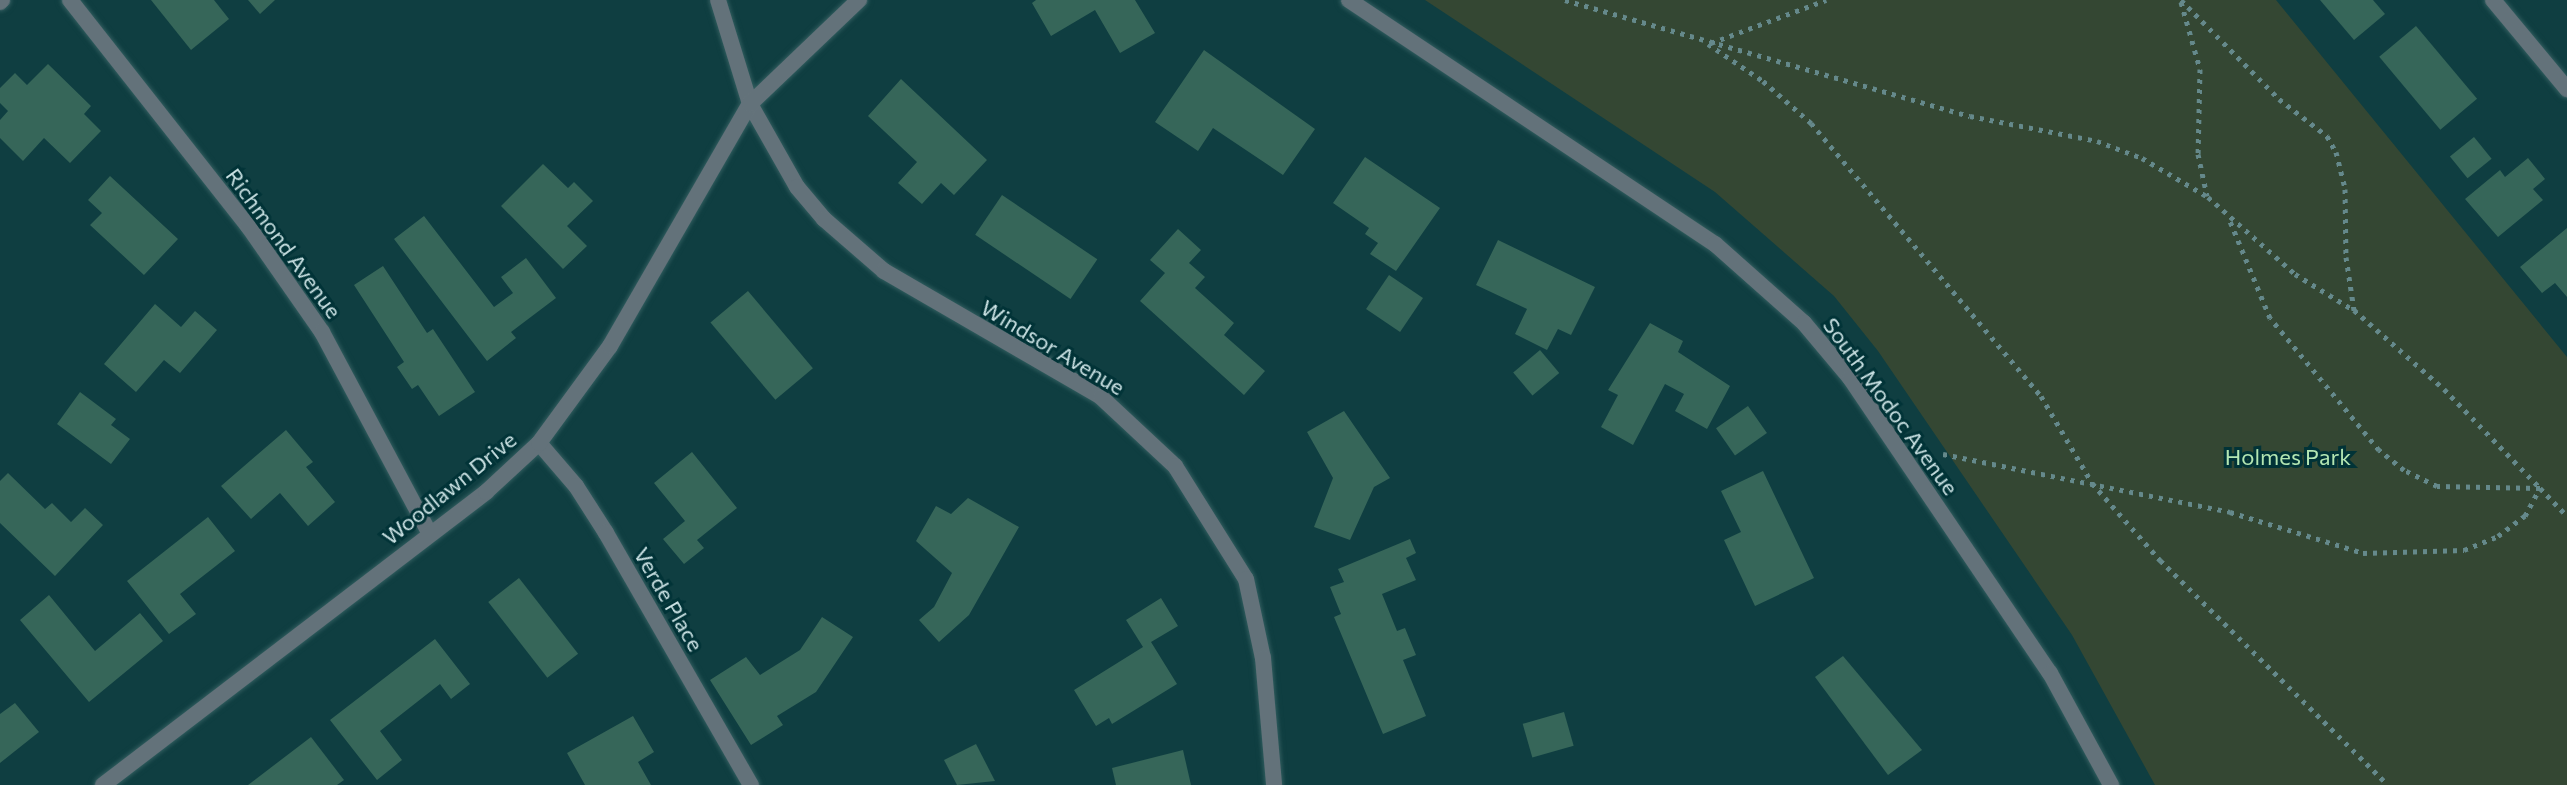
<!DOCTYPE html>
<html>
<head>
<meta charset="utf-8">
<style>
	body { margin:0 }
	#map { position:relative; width:2567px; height:785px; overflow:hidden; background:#0f3e41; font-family:Commissioner,sans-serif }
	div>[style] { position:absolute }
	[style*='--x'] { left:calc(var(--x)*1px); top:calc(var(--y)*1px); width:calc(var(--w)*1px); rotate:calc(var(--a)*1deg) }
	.green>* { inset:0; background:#344733 }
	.building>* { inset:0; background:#366659; transform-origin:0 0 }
	.path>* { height:5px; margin-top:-2.5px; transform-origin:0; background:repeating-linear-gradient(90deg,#65898b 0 4px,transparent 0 10px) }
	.roads { filter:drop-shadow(0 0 2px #315c5e) drop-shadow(0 0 2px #315c5e) }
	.minor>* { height:16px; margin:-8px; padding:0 8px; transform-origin:8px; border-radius:8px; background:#63727a }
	span { translate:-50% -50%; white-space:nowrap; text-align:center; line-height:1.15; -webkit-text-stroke:6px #013337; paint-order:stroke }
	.street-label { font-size:22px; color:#cbe2e4 }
	.park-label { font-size:22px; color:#b4e6b2 }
</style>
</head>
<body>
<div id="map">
	<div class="green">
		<div style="clip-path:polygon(1425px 0,2276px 0,2567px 357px,2567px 785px,2155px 785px,2072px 635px,1878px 351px,1834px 296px,1715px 192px)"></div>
	</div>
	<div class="building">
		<div style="clip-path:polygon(151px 0,214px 0,229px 19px,191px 50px)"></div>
		<div style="clip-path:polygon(248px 0,275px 0,260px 14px)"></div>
		<div style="clip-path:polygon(1036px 0,1135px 0,1155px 33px,1120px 53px,1095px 10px,1051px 36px,1032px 3px)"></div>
		<div style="clip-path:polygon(2320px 0,2373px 0,2385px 14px,2354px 40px)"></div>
		<div style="left:2416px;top:26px;width:95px;height:48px;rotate:50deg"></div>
		<div style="clip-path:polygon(1204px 50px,1315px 129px,1283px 175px,1213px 128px,1198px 151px,1155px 122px)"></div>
		<div style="clip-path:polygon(48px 64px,91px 106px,84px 114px,101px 131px,70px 163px,44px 138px,23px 161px,0 138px,0 120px,8px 111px,0 103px,0 88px,15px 73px,27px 85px)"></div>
		<div style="clip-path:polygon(901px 79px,987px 160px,954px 195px,941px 183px,922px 204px,898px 183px,917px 162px,868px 116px)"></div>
		<div style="left:2474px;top:137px;width:28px;height:31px;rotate:51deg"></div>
		<div style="clip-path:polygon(1365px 157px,1440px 208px,1396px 271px,1370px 254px,1378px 243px,1365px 234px,1369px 228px,1333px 203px)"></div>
		<div style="clip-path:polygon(2528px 158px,2545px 179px,2533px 189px,2543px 200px,2498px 237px,2465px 199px,2500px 170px,2505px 177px)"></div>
		<div style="clip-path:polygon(543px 164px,568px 188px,574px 182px,593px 201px,567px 226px,587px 246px,563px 269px,501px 206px)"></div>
		<div style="clip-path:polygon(110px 176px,178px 239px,144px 275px,90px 225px,102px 213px,88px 200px)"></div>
		<div style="left:1002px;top:195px;width:115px;height:48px;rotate:34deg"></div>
		<div style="clip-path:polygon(424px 216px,494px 307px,513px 293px,501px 277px,526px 258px,556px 298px,511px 332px,516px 338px,487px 361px,394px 239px)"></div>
		<div style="clip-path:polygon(2567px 228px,2567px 297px,2555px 283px,2542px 293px,2520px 267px)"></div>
		<div style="clip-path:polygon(1178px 229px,1201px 250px,1189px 263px,1205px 277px,1195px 288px,1234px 323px,1224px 335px,1265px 371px,1244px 395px,1140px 301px,1165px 273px,1150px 260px)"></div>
		<div style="clip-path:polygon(1498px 240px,1595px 287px,1571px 335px,1558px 329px,1547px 350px,1515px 334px,1527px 309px,1476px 285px)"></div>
		<div style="clip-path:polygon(383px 266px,427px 333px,433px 329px,475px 392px,439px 416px,418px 385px,412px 389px,397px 367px,404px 362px,354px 285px)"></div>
		<div style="left:1389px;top:275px;width:41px;height:41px;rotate:34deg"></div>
		<div style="left:748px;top:291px;width:101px;height:49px;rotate:50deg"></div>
		<div style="clip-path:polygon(155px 304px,181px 327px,195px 311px,217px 330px,180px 373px,164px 360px,136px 392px,104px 364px)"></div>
		<div style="clip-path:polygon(1650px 323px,1683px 341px,1678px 352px,1730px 386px,1707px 429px,1675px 411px,1684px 394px,1665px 384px,1633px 445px,1601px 427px,1618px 395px,1608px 390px)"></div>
		<div style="left:1540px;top:350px;width:30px;height:35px;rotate:50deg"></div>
		<div style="clip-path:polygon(80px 392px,116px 419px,111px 425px,130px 439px,111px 464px,57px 424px)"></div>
		<div style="left:1748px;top:406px;width:33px;height:39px;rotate:55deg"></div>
		<div style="clip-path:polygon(1344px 411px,1390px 478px,1374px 487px,1350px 540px,1314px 527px,1333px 478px,1307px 432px)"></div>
		<div style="clip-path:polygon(286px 430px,313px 462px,306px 467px,335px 502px,308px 526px,280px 493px,251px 519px,221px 486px)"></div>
		<div style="clip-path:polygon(692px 452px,737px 508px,697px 540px,704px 548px,684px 564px,663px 539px,685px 521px,654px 483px)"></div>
		<div style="clip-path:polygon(1763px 471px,1814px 578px,1755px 606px,1724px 540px,1741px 532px,1721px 491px)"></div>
		<div style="clip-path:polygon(8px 473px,45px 509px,52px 503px,71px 522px,85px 508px,103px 525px,55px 576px,0 523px,0 481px)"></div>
		<div style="clip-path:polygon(968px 498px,1019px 527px,969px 615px,939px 642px,919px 620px,934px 607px,952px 573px,916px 541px,936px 506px,951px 514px)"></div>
		<div style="clip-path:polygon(208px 517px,235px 551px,180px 594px,196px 614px,169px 634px,127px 581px)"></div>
		<div style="clip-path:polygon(1410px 539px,1416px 553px,1406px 558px,1416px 580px,1382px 594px,1397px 631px,1405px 628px,1416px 655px,1403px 660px,1426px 716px,1383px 734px,1334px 617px,1341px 614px,1330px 587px,1344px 582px,1338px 569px)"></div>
		<div style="left:519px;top:578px;width:96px;height:39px;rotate:52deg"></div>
		<div style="clip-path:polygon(49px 595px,95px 651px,140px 613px,163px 641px,89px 702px,20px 620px)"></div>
		<div style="clip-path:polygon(1161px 598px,1178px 626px,1151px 642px,1177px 684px,1112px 724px,1109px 718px,1096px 726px,1074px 690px,1143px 647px,1126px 620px)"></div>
		<div style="clip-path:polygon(822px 617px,853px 637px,816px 692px,777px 716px,783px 725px,751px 745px,710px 680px,746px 657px,760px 675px,800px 650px)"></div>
		<div style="clip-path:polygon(435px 639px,470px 684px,451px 699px,440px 684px,380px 731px,402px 760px,377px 780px,330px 720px)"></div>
		<div style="clip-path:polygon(1843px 656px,1922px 750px,1888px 775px,1815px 677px)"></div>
		<div style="clip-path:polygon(15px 703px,39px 732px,0 763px,0 714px)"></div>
		<div style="left:1564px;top:712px;width:35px;height:43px;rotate:74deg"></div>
		<div style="clip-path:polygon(633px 716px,654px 752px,638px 762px,651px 785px,585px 785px,567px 753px)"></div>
		<div style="clip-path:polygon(311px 737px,344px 780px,337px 785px,248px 785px)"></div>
		<div style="clip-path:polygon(976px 744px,995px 781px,957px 785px,944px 760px)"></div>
		<div style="clip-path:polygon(1183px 750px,1191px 785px,1116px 785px,1112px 768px)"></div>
	</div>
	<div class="path">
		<div style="--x:1565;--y:0;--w:421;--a:16"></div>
		<div style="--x:1970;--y:116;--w:129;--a:11.1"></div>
		<div style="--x:2097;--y:141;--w:48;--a:20.7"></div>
		<div style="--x:2142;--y:158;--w:77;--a:30.6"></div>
		<div style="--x:2208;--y:197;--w:116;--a:41.5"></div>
		<div style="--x:2295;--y:274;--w:67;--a:31.6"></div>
		<div style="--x:2181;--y:0;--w:139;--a:45.3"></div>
		<div style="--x:2279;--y:99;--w:61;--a:37.6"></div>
		<div style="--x:2327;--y:136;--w:18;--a:61"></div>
		<div style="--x:2336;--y:152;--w:38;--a:76"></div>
		<div style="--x:2345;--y:189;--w:68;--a:89.2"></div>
		<div style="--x:2346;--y:257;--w:54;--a:81.4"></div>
		<div style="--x:2354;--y:310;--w:120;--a:41.3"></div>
		<div style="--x:2444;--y:389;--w:138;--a:45.9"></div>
		<div style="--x:2540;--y:488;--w:103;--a:-178.9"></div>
		<div style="--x:2437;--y:486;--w:37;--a:-154"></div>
		<div style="--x:2404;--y:470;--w:32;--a:-141"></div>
		<div style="--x:2379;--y:450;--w:171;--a:-129.5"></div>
		<div style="--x:2270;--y:318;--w:105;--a:-112.4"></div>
		<div style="--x:2181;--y:2;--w:70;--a:74.2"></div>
		<div style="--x:2200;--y:69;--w:85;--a:91.3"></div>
		<div style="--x:2198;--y:154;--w:43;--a:77.9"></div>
		<div style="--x:1711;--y:43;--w:123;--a:-20.5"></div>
		<div style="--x:1708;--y:44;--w:66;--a:33.9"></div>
		<div style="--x:1763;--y:81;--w:64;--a:41.2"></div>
		<div style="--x:1811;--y:123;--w:357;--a:49.9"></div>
		<div style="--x:2041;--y:396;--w:101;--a:59.6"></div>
		<div style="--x:2092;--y:483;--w:103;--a:48.6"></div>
		<div style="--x:2160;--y:560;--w:320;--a:44.6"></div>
		<div style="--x:1943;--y:454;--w:293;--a:11.4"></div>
		<div style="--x:2230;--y:512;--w:139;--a:17.1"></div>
		<div style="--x:2363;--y:553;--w:101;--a:-1.7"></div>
		<div style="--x:2464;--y:550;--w:37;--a:-22"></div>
		<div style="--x:2498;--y:536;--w:34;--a:-37"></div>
		<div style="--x:2525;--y:516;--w:32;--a:-62"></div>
		<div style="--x:2540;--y:488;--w:39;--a:46"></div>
	</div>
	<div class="roads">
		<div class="minor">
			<div style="--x:70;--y:0;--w:288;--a:51.8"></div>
			<div style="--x:248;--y:226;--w:129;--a:55.1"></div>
			<div style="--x:322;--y:332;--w:229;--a:61.9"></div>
			<div style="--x:718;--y:0;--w:109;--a:72.9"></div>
			<div style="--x:750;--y:104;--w:95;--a:60.5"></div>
			<div style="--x:797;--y:187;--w:42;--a:49.8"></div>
			<div style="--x:824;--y:219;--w:79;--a:40.9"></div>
			<div style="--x:884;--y:271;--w:251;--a:30.1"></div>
			<div style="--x:1101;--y:397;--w:101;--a:43"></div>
			<div style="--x:1175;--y:466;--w:133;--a:57.9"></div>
			<div style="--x:1246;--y:579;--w:81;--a:77.9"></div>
			<div style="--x:1263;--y:658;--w:127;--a:85"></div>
			<div style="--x:1349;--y:0;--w:440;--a:33.7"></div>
			<div style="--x:1715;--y:244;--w:119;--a:41.6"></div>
			<div style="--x:1804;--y:323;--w:72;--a:50.1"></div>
			<div style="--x:1850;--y:378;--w:356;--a:55.9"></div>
			<div style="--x:2050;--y:673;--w:128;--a:61.4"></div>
			<div style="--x:2493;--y:0;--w:116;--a:50.3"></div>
			<div style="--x:0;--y:2;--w:3;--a:-45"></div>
			<div style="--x:539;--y:443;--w:57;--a:49.3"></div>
			<div style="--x:576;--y:486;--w:56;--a:57.4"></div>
			<div style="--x:606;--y:533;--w:291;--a:60.1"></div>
			<div style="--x:103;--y:785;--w:482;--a:-37.4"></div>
			<div style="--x:486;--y:492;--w:72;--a:-42.8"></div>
			<div style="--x:539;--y:443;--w:120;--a:-53.8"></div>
			<div style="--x:610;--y:346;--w:280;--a:-60"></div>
			<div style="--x:750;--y:104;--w:151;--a:-43.7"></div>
		</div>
	</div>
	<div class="street-label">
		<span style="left:284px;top:243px;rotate:54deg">Richmond Avenue</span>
		<span style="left:1053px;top:347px;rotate:31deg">Windsor Avenue</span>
		<span style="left:1891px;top:406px;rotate:54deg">South Modoc Avenue</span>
		<span style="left:449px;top:488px;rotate:-39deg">Woodlawn Drive</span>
		<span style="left:669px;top:599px;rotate:60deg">Verde Place</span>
	</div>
	<div class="park-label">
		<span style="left:2288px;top:457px">Holmes Park</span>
	</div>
</div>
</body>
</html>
